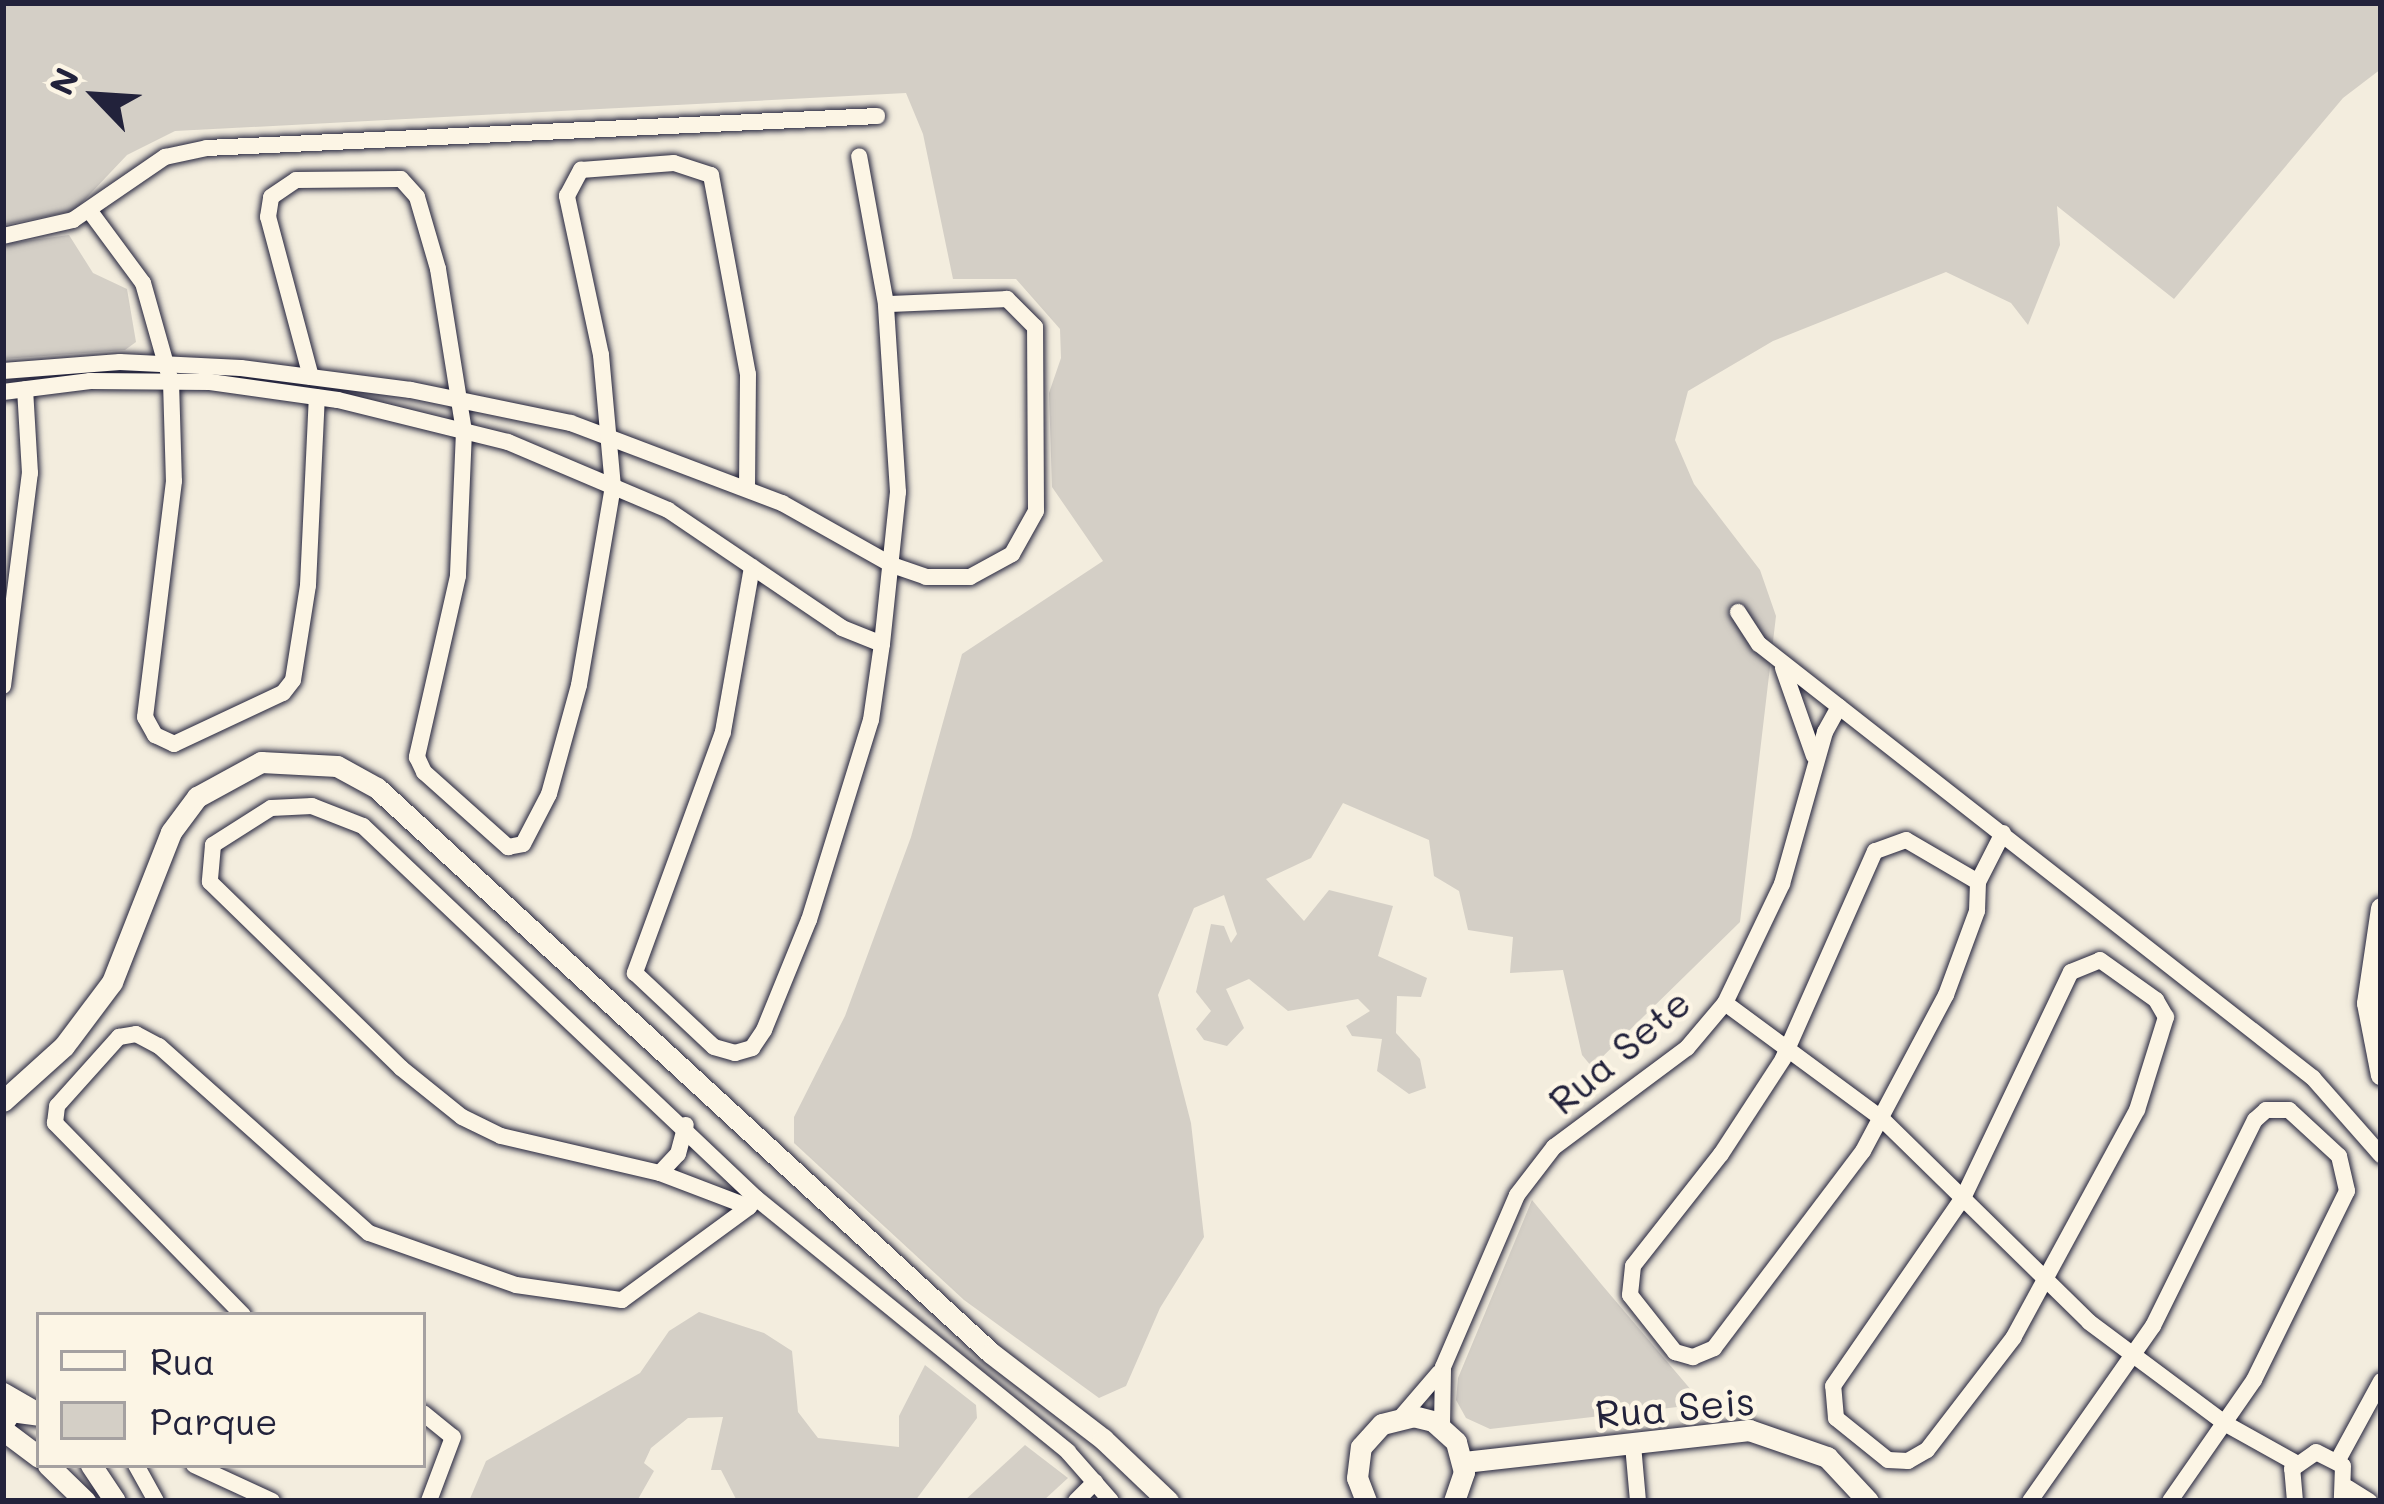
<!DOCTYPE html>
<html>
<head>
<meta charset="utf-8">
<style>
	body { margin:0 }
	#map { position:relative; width:2384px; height:1504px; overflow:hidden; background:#f3edde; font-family:Mali,sans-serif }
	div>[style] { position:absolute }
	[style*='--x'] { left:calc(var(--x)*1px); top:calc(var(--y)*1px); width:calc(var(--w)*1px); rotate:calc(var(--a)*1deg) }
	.green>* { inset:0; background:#d4cfc6 }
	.roads { filter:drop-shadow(0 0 3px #22223b) drop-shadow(0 0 3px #22223b) }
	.minor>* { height:16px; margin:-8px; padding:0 8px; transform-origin:8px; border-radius:8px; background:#fcf5e5 }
	.tertiary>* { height:21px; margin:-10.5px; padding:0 10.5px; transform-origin:10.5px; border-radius:10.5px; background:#fcf5e5 }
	span { translate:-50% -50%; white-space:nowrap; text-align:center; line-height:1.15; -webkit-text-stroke:9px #fcf5e5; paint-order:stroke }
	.street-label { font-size:39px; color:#22223b }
	.frame { position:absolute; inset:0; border:6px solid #22223b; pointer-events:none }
	.legend { position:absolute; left:36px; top:1312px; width:390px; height:156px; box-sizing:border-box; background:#fcf5e5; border:3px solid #a5a1a1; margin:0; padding:15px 21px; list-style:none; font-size:36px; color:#22223b }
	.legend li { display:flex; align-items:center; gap:24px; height:60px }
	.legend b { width:60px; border:3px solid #a5a1a1 }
	.north { position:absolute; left:36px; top:36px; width:120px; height:120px; -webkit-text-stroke:9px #fcf5e5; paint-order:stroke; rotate:295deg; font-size:33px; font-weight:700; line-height:48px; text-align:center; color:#22223b }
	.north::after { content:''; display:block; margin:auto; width:42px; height:54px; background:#22223b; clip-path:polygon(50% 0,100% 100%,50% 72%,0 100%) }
</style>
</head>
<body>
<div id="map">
	<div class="green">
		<div style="clip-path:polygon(3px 3px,2381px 3px,2381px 69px,2343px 98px,2174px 299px,2057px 206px,2060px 245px,2028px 325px,2011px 303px,1946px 272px,1773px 341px,1688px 391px,1675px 440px,1694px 484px,1760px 570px,1776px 616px,1740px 922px,1592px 1067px,1582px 1055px,1563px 970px,1510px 973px,1513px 937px,1468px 930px,1459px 891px,1434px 876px,1429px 840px,1343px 803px,1311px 858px,1266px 879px,1304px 921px,1329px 890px,1393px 906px,1378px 956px,1427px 978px,1421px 997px,1397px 996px,1396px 1033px,1420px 1059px,1426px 1088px,1409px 1094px,1377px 1071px,1382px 1039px,1352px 1036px,1346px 1026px,1370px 1011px,1358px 999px,1288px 1011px,1249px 979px,1226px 989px,1244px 1028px,1227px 1046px,1204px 1040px,1196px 1029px,1211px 1011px,1196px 992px,1211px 924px,1224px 926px,1231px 943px,1237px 934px,1224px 895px,1194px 908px,1158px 995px,1191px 1123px,1204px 1237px,1160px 1308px,1126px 1386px,1099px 1398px,964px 1300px,794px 1143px,794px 1117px,845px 1016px,911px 837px,962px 654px,1103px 561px,1052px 487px,1049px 393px,1061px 358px,1060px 329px,1016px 279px,953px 279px,923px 134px,906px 93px,175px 131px,127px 155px,74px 211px,3px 225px)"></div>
		<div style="clip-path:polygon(69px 235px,93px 273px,127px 289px,136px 342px,125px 350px,3px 359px,3px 244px)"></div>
		<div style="clip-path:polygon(1532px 1200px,1602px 1285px,1703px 1404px,1490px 1429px,1466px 1418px,1456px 1400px,1458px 1378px)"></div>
		<div style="clip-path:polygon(699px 1312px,764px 1333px,792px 1351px,798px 1412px,818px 1438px,899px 1447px,899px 1416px,925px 1365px,976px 1405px,977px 1418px,915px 1501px,737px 1501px,721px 1470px,711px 1470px,723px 1417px,688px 1418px,651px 1448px,644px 1463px,654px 1471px,637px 1501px,469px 1501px,486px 1461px,640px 1373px,669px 1331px)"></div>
		<div style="clip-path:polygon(1025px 1445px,1068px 1478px,1043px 1501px,964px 1501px)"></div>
	</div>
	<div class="roads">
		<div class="minor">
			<div style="--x:89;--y:210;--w:91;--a:53.5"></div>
			<div style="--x:143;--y:283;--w:103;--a:74.2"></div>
			<div style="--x:171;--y:382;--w:99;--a:88.3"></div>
			<div style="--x:174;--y:481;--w:238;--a:97"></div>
			<div style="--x:145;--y:717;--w:21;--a:61"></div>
			<div style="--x:155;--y:735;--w:21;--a:25"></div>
			<div style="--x:174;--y:744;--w:120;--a:-25.1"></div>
			<div style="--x:283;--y:693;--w:16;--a:-52"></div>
			<div style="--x:293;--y:680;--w:96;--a:-81"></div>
			<div style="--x:308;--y:585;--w:188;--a:-87.3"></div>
			<div style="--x:3;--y:236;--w:72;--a:-12.9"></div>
			<div style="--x:73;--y:220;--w:112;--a:-34.4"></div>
			<div style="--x:165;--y:157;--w:43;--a:-12.1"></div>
			<div style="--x:207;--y:148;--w:671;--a:-2.73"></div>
			<div style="--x:3;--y:371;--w:117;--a:-4.4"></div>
			<div style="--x:120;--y:362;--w:121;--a:2.8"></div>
			<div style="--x:241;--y:368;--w:171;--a:7.4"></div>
			<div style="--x:411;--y:390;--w:163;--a:11.7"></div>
			<div style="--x:571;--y:423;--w:226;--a:20.8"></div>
			<div style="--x:782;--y:503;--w:126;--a:29.4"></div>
			<div style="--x:892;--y:565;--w:36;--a:19"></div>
			<div style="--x:926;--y:577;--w:44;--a:0"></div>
			<div style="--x:970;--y:577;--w:48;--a:-28.7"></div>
			<div style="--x:1012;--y:554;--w:49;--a:-60.8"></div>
			<div style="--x:1036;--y:511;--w:184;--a:-90.3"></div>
			<div style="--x:1035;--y:327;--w:40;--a:-135"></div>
			<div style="--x:1007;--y:299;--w:121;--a:177.6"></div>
			<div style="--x:311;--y:377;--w:166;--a:-105"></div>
			<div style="--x:268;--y:217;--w:20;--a:-81"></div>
			<div style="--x:271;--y:197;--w:30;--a:-34"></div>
			<div style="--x:296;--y:180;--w:105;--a:-0.5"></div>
			<div style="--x:401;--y:179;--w:24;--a:48"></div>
			<div style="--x:417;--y:197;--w:75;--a:73.7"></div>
			<div style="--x:438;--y:269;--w:164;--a:80.9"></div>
			<div style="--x:464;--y:431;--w:145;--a:92.4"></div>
			<div style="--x:458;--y:576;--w:186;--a:102.8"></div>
			<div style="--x:417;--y:757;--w:17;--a:65"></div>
			<div style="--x:424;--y:772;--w:113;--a:41.8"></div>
			<div style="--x:508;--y:847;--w:15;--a:-11"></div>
			<div style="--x:523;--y:844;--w:56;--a:-62.5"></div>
			<div style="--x:549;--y:794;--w:113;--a:-74.6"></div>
			<div style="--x:579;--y:685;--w:201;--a:-80.3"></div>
			<div style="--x:613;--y:487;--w:133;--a:-95.2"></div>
			<div style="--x:601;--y:355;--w:163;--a:-102.1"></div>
			<div style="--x:567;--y:196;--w:30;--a:-62"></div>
			<div style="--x:581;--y:170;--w:93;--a:-4.3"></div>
			<div style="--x:674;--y:163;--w:39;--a:18"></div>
			<div style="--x:711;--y:175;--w:202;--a:79.5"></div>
			<div style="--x:748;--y:374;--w:114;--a:90.5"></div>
			<div style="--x:3;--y:392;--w:88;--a:-7.2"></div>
			<div style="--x:90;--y:381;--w:120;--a:0.5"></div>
			<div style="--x:210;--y:382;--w:129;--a:8"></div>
			<div style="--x:338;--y:400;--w:175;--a:13.9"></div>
			<div style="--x:508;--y:442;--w:174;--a:23"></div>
			<div style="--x:668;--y:510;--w:210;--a:34.1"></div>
			<div style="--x:842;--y:628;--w:43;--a:21.8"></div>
			<div style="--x:752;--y:567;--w:168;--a:100"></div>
			<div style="--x:723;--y:732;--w:257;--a:110.1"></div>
			<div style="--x:635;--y:973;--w:108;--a:43.1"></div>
			<div style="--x:714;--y:1047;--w:22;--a:16"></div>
			<div style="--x:735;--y:1053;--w:18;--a:-16"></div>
			<div style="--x:752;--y:1048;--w:22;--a:-56"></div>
			<div style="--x:764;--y:1030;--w:119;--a:-67.8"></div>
			<div style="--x:809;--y:920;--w:209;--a:-72.8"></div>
			<div style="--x:871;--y:720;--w:77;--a:-81.8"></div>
			<div style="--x:882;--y:644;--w:153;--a:-84"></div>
			<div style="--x:898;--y:492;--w:188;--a:-93.7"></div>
			<div style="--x:886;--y:304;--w:150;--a:-100.3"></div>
			<div style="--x:1738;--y:612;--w:38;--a:57"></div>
			<div style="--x:1759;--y:644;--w:704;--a:38.07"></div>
			<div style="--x:2313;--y:1078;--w:103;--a:48.6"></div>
			<div style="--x:1783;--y:668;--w:93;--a:70.6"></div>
			<div style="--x:3;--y:686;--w:215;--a:-82.8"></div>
			<div style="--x:30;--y:473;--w:84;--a:-93.4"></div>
			<div style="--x:1978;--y:882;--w:83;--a:-149.7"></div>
			<div style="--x:1906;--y:840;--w:33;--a:160"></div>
			<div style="--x:1875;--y:851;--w:227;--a:113.9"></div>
			<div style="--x:1783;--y:1059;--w:113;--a:123.1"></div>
			<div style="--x:1721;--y:1154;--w:142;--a:128.2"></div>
			<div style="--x:1633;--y:1266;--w:29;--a:96"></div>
			<div style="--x:1630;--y:1295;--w:73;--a:51.7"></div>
			<div style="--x:1675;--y:1352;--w:19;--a:16"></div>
			<div style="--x:1693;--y:1357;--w:23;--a:-23"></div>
			<div style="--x:1714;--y:1348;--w:247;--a:-52.9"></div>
			<div style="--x:1863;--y:1151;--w:177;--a:-62"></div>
			<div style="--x:1946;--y:995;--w:90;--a:-69.7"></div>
			<div style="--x:1977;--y:911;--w:29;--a:-88"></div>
			<div style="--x:1978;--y:882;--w:55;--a:-63"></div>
			<div style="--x:2100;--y:960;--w:69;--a:35.5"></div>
			<div style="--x:2156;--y:1000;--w:20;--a:60"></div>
			<div style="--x:2166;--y:1017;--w:97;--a:107.3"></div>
			<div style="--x:2137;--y:1110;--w:258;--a:118.5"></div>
			<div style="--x:2014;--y:1337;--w:143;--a:127.6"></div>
			<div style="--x:1927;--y:1450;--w:22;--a:150"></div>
			<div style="--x:1908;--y:1461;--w:20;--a:-177"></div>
			<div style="--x:1888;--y:1460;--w:67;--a:-141.1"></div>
			<div style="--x:1836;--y:1418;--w:32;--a:-95"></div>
			<div style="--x:1833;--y:1386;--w:231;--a:-55.4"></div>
			<div style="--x:1964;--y:1196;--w:248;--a:-64.5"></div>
			<div style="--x:2071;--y:972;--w:31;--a:-22"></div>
			<div style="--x:1725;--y:1003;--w:194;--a:36.4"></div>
			<div style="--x:1881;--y:1118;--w:291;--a:44.4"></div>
			<div style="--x:2089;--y:1322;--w:171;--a:36.7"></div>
			<div style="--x:2226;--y:1424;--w:80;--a:29.1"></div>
			<div style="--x:660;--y:1173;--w:26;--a:-47"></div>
			<div style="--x:678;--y:1154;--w:30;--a:-75"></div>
			<div style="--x:756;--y:1198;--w:402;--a:39.1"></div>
			<div style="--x:1068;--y:1452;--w:65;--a:48.7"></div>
			<div style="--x:243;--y:1315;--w:269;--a:-134.4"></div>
			<div style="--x:55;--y:1123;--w:17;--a:-83"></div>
			<div style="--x:57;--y:1106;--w:93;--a:-48.1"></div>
			<div style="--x:119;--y:1037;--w:17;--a:-10"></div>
			<div style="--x:136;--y:1034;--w:26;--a:28"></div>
			<div style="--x:159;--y:1046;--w:281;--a:41.7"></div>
			<div style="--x:369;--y:1233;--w:156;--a:19.5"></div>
			<div style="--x:516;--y:1285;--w:107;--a:8.1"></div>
			<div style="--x:622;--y:1300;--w:157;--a:-36.2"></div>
			<div style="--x:749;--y:1207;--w:11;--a:-52"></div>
			<div style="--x:756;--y:1198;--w:541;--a:-136.57"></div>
			<div style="--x:363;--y:826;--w:55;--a:-158.6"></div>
			<div style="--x:312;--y:806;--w:41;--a:177.2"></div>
			<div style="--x:271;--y:808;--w:69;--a:147.5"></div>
			<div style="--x:213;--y:845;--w:37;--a:95"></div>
			<div style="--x:210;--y:882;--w:267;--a:44.2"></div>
			<div style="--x:401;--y:1068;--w:78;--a:38.8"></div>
			<div style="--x:462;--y:1117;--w:43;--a:26"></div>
			<div style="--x:501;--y:1136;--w:163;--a:13.1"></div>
			<div style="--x:660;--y:1173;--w:95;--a:20.9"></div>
			<div style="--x:423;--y:1413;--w:38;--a:39"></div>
			<div style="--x:453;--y:1437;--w:68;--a:110.6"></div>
			<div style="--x:1402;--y:1416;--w:57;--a:-49.3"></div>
			<div style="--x:1442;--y:1426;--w:59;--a:-89"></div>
			<div style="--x:1443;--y:1367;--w:187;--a:-66.7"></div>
			<div style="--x:1517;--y:1195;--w:61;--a:-52.4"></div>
			<div style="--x:1554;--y:1147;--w:166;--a:-36.7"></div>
			<div style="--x:1687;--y:1048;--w:59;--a:-49.8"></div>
			<div style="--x:1725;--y:1003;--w:132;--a:-64.4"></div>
			<div style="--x:1782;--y:884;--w:158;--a:-74.2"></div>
			<div style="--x:1825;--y:732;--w:29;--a:-61"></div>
			<div style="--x:1633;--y:1445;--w:56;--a:84.9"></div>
			<div style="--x:2338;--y:1460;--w:90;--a:-61.4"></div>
			<div style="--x:136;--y:1465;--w:41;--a:60.9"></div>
			<div style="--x:194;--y:1465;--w:86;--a:24.8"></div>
			<div style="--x:2348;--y:1488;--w:25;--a:32"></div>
			<div style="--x:1076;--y:1501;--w:27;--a:-45"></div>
			<div style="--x:2030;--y:1501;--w:214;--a:-54.9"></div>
			<div style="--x:2153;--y:1326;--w:230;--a:-63.7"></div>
			<div style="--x:2255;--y:1120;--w:15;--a:-42"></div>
			<div style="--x:2266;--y:1110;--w:23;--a:0"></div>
			<div style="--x:2289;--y:1110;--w:68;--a:42.6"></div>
			<div style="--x:2339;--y:1156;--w:36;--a:77"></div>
			<div style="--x:2347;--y:1191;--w:211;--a:116.2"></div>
			<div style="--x:2254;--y:1380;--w:147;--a:124.8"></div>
			<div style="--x:2295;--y:1501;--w:32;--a:-95"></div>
			<div style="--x:2292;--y:1469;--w:29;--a:-35"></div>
			<div style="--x:2316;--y:1452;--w:30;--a:27"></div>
			<div style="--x:2343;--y:1466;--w:35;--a:92"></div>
		</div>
		<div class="tertiary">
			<div style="--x:2381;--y:908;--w:96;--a:98.4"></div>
			<div style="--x:2367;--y:1003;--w:73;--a:79"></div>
			<div style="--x:3;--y:1101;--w:82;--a:-42"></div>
			<div style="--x:64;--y:1046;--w:80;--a:-53.1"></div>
			<div style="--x:112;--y:982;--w:161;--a:-68.5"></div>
			<div style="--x:171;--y:832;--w:44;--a:-53.4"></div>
			<div style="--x:197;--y:797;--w:73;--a:-28.7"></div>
			<div style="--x:261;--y:762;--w:76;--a:3"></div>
			<div style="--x:337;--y:766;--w:46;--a:28.8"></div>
			<div style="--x:377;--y:788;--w:834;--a:42.62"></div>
			<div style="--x:991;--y:1353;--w:141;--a:37.5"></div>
			<div style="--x:1103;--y:1439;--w:90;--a:43.6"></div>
			<div style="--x:3;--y:1393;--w:36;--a:30"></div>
			<div style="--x:3;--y:1423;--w:14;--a:-56"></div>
			<div style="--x:11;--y:1411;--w:28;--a:8"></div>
			<div style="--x:3;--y:1430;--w:45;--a:36.9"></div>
			<div style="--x:1464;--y:1462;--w:287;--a:-6.4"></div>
			<div style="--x:1749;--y:1430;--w:83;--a:19.1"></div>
			<div style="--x:1827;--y:1457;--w:60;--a:47"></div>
			<div style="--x:48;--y:1465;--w:52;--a:44.2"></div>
			<div style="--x:91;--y:1465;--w:43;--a:56.3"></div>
			<div style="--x:1366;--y:1501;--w:25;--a:-111"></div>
			<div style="--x:1357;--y:1478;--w:31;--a:-83"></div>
			<div style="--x:1361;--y:1447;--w:31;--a:-48"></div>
			<div style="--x:1382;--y:1424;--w:32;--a:-14"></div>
			<div style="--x:1413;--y:1416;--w:21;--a:14"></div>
			<div style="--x:1433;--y:1421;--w:31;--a:42"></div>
			<div style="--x:1456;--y:1442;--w:31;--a:75"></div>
			<div style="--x:1464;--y:1472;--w:31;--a:109"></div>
		</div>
	</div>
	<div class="street-label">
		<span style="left:1619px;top:1051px;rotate:-40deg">Rua Sete</span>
		<span style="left:1675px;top:1407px;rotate:-5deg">Rua Seis</span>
	</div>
	<div class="frame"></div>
	<ul class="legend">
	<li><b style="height:15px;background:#fcf5e5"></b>Rua</li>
	<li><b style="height:33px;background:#d4cfc6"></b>Parque</li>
	</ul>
	<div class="north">N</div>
</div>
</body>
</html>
